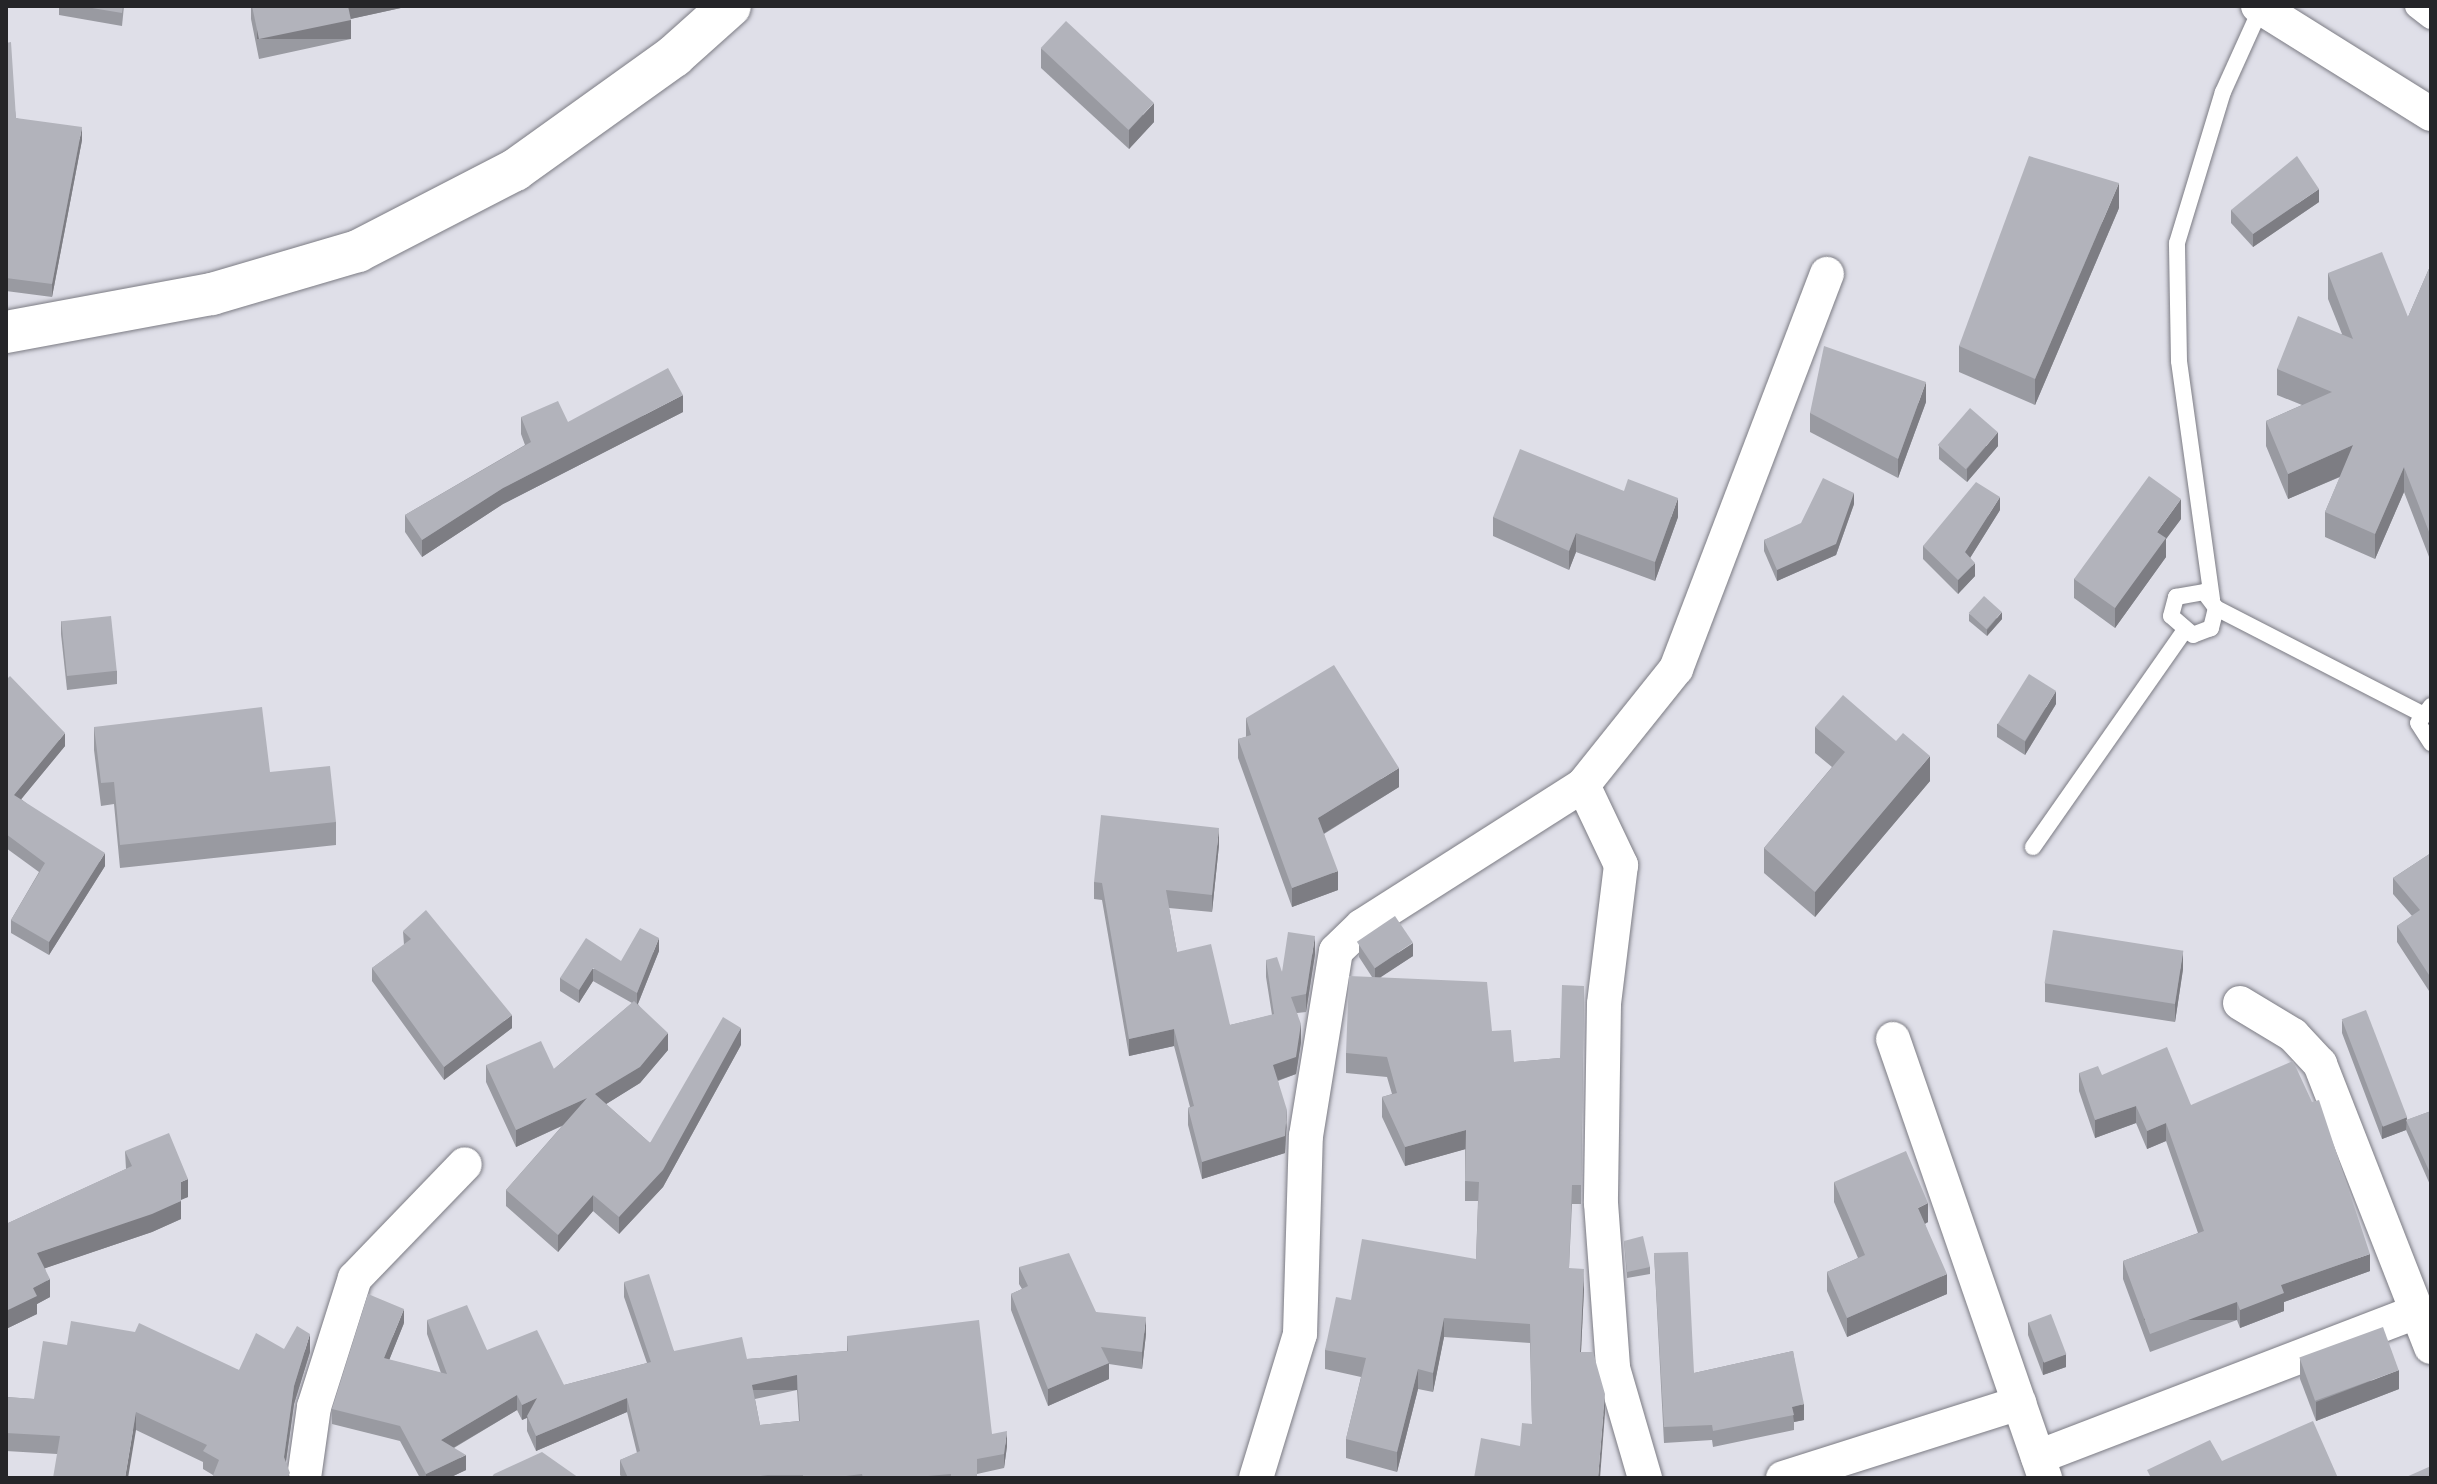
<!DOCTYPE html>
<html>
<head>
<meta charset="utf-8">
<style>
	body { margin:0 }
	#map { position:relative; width:2437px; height:1484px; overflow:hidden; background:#dfdfe8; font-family:Barlow,sans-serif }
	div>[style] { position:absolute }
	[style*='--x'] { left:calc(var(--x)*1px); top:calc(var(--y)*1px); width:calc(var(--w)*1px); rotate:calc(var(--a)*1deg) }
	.roads { filter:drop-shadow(0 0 2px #7c7c84) drop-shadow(0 0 2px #7c7c84) }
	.service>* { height:16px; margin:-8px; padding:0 8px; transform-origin:8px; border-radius:8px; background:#fff }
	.pedestrian>* { height:24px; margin:-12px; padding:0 12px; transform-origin:12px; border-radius:12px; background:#fff }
	.minor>* { height:34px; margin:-17px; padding:0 17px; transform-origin:17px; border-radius:17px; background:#fff }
	.tertiary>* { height:42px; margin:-21px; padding:0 21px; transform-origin:21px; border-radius:21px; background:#fff }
	.wall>* { inset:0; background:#999aa1 }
	.shaded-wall>* { inset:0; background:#7d7d83; transform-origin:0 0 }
	.building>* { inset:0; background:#b2b3bb; transform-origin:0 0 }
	span { translate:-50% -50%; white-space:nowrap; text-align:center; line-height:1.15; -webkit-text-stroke:8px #dfdfe8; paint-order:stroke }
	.frame { position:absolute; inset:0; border:8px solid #252528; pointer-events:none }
</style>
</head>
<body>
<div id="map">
	<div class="roads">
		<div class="service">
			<div style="--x:2212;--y:599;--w:240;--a:-97.9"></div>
			<div style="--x:2179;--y:361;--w:118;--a:-91"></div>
			<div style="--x:2177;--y:243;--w:158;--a:-73.1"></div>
			<div style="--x:2223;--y:92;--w:90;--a:-65.7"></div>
			<div style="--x:2216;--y:608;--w:21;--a:104"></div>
			<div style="--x:2211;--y:628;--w:19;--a:159"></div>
			<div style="--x:2193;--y:635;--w:29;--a:-139"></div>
			<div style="--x:2171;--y:616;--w:20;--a:-75"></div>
			<div style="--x:2176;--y:597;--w:28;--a:-10"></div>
			<div style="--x:2204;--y:592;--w:20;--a:53"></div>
			<div style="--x:2216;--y:608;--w:232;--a:27.2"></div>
			<div style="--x:2431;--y:706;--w:21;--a:127"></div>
			<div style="--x:2418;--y:723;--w:24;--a:57"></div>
			<div style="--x:2033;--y:847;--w:261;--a:-55"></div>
		</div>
		<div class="pedestrian">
			<div style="--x:2417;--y:6;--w:18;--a:38"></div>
		</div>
		<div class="minor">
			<div style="--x:2258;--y:6;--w:204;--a:32"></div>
			<div style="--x:1583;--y:785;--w:89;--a:64.6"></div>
			<div style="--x:1621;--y:865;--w:140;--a:97"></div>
			<div style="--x:1604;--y:1004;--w:199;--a:90.9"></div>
			<div style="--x:1601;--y:1203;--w:165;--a:85.8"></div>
			<div style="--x:1613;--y:1368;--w:115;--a:73.8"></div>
			<div style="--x:2240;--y:1003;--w:62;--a:31.1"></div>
			<div style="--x:2293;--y:1035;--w:40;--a:47"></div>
			<div style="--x:2320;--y:1064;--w:304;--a:68.6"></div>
			<div style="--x:1893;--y:1039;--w:465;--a:70.9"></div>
			<div style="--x:2038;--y:1457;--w:407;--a:-21"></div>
			<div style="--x:304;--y:1478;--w:72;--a:-82"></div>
			<div style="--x:314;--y:1407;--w:135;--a:-72.4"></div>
			<div style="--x:355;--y:1278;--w:158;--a:-46"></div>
			<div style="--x:1256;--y:1478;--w:151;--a:-73"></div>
			<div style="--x:1300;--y:1334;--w:198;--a:-88.3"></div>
			<div style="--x:1306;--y:1136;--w:187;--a:-80.8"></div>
			<div style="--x:1336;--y:951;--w:36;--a:-44"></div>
			<div style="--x:1362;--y:926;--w:262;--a:-32.5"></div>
			<div style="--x:1583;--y:785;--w:149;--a:-51.3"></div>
			<div style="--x:1676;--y:669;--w:423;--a:-69.1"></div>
			<div style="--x:1783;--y:1478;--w:248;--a:-17.6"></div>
		</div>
		<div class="tertiary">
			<div style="--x:6;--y:332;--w:209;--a:-10.5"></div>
			<div style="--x:212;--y:294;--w:152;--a:-16.4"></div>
			<div style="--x:358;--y:251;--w:177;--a:-27.3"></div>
			<div style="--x:515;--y:170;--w:196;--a:-35.6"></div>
			<div style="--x:674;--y:56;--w:75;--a:-41.8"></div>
		</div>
	</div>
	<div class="wall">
		<div style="clip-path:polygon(59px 6px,124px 6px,122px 26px,59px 15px)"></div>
		<div style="clip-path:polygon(251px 6px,410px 6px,350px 19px,351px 39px,259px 59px,251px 19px)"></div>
		<div style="clip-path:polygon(6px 43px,16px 118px,82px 140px,52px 297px,6px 291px)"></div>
		<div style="clip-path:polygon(1041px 48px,1154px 122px,1129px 149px,1041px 68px)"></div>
		<div style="clip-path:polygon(2319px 202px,2253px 247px,2231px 223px,2231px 210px)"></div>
		<div style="clip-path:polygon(2119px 208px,2035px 405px,1959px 372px,1959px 346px)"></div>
		<div style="clip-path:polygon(2431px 264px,2431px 562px,2404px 492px,2375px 559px,2325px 537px,2325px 512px,2340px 477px,2288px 499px,2266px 446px,2266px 421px,2302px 405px,2277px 395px,2277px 369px,2342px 334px,2328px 299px,2328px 273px,2408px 317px)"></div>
		<div style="clip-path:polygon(1926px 402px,1898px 478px,1810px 432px,1810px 413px)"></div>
		<div style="clip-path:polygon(683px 412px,503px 504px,422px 557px,405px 532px,405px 515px,525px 445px,521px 434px,521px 417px,568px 422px)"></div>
		<div style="clip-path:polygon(1939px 446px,1998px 446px,1967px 482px,1939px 459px)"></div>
		<div style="clip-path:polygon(1854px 504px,1836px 555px,1777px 581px,1764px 551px,1764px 540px)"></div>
		<div style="clip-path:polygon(2000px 510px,1970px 558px,1975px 576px,1958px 594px,1923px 559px,1923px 546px)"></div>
		<div style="clip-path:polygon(1493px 517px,1678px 517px,1655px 581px,1576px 552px,1569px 570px,1493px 536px)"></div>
		<div style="clip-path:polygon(2181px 519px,2166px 539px,2166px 557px,2115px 628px,2074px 598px,2074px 579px)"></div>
		<div style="clip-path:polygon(1969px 614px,2002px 619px,1987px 636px,1969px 621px)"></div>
		<div style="clip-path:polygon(61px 621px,117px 671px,117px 684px,67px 690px,61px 634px)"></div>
		<div style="clip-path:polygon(6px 680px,65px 746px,21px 799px,105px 866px,49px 955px,11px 933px,11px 920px,39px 872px,6px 848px)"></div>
		<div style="clip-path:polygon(2056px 704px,2025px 755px,1997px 737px,1997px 724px)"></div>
		<div style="clip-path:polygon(1246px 718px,1399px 787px,1324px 834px,1338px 890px,1292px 907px,1238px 758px,1238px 739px,1246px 737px)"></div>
		<div style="clip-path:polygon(94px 727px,270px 772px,336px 822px,336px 845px,120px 868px,114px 804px,101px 806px,94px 750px)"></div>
		<div style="clip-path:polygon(1815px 727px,1896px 741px,1930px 781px,1815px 917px,1764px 873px,1764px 848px,1832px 767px,1815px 753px)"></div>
		<div style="clip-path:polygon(1219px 845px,1212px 912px,1169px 908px,1177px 952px,1230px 1025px,1272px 1015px,1266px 977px,1266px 960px,1282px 972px,1315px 954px,1306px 1012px,1297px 1013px,1301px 1042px,1296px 1074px,1278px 1081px,1287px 1127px,1285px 1153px,1202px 1179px,1188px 1125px,1188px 1108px,1190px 1107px,1174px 1046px,1129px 1056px,1102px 900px,1094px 899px,1094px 882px)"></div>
		<div style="clip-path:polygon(2431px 853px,2431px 994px,2397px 942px,2397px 926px,2412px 916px,2393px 894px,2393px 878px)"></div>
		<div style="clip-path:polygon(403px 931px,512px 1028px,444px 1080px,372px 981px,372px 968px,404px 945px)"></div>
		<div style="clip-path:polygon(1359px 944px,1413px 956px,1380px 977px,1492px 1031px,1514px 1062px,1560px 1058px,1584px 986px,1581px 1204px,1572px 1204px,1569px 1268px,1584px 1289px,1581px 1352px,1605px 1413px,1520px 1446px,1532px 1424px,1530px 1343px,1444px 1337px,1433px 1392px,1418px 1389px,1397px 1472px,1346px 1458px,1346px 1439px,1361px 1377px,1325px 1369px,1325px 1350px,1351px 1300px,1476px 1259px,1478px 1201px,1465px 1201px,1465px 1149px,1405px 1166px,1382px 1117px,1382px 1097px,1392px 1094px,1387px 1077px,1346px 1073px,1346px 1053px,1372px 977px,1359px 957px)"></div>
		<div style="clip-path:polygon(659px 951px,638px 1004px,668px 1050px,640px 1083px,606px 1104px,650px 1143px,741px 1045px,663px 1187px,619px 1234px,593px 1211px,558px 1252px,506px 1206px,506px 1190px,562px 1126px,516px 1147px,486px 1082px,486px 1065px,554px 1069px,632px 1003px,593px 981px,579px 1003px,560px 991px,560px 978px)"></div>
		<div style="clip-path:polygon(2183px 969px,2175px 1022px,2045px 1002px,2045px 983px)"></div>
		<div style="clip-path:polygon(2342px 1020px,2407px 1120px,2431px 1111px,2431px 1187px,2406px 1130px,2382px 1139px,2342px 1033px)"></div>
		<div style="clip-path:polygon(2079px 1073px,2102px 1075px,2191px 1105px,2370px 1271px,2284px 1302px,2284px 1311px,2240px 1328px,2237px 1320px,2150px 1352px,2123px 1279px,2123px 1261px,2198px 1233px,2166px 1141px,2147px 1149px,2136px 1123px,2095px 1138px,2079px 1091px)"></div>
		<div style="clip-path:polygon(125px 1151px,188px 1197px,181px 1199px,181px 1219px,152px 1232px,45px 1268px,50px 1297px,37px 1304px,37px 1314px,6px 1329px,6px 1224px,126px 1169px)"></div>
		<div style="clip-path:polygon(1834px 1182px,1928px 1222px,1925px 1224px,1947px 1294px,1847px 1337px,1827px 1291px,1827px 1272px,1858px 1258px,1834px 1202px)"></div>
		<div style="clip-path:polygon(1624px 1241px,1650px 1267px,1650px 1274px,1627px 1278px)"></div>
		<div style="clip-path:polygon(1654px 1253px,1694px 1373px,1793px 1351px,1804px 1420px,1794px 1422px,1794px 1430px,1713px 1447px,1712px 1440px,1664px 1443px)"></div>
		<div style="clip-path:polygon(1019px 1267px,1096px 1312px,1146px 1334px,1142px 1369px,1109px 1364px,1109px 1379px,1048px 1406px,1011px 1310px,1011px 1294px,1022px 1289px,1019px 1284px)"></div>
		<div style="clip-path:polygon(evenodd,624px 1282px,674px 1351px,747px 1359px,847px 1351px,847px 1336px,992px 1434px,1007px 1446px,1004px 1468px,977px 1474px,977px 1478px,622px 1478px,620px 1475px,620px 1460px,637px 1453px,627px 1412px,536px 1451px,527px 1431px,527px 1418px,522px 1420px,517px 1410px,454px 1448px,466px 1470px,449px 1478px,420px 1478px,400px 1441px,332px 1424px,332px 1409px,404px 1323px,389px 1360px,441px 1373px,427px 1334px,427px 1320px,487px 1350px,564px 1385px,647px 1363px,624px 1297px,624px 1282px,797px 1390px,799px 1421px,760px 1425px,755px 1399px,797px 1390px)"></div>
		<div style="clip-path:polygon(2028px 1322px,2066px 1367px,2043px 1375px,2028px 1335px)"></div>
		<div style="clip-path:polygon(67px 1345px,239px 1370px,284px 1349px,310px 1352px,294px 1404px,286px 1462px,290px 1478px,213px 1475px,203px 1469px,203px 1462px,136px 1430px,57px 1454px,6px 1451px,6px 1397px,34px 1399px)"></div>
		<div style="clip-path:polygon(2300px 1359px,2399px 1389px,2316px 1421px,2300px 1379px)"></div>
	</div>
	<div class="shaded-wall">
		<div style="clip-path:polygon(346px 6px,410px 6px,346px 20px)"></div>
		<div style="left:351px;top:20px;width:19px;height:94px;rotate:90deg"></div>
		<div style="clip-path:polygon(1154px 103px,1154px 122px,1129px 149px,1129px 130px)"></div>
		<div style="clip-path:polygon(82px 127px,82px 140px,52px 297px,52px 284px)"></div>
		<div style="clip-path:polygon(2119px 183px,2119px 208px,2035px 405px,2035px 379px)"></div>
		<div style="clip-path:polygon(2319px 189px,2319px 202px,2253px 247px,2253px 234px)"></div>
		<div style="clip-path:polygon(1926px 382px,1926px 402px,1898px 478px,1898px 459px)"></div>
		<div style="clip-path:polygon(683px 395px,683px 412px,503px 504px,422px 557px,422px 540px,503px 488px)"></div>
		<div style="clip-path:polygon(1998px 432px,1998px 446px,1967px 482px,1967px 469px)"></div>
		<div style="clip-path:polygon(2353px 445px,2353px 471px,2288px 499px,2288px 474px)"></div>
		<div style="clip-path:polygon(2404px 467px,2404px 492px,2375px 559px,2375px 534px)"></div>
		<div style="clip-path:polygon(1854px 493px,1854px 504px,1836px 555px,1777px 581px,1777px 570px)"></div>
		<div style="clip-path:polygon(2000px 497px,2000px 510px,1965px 566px,1965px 552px)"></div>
		<div style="clip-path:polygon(1678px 498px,1678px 517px,1655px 581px,1655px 562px)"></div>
		<div style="clip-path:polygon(2181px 499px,2181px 519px,2166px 539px,2166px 557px,2115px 628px,2115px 608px,2157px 532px)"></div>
		<div style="clip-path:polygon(1576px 533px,1576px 552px,1569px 570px,1569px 551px)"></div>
		<div style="clip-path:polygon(1975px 563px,1975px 576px,1958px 594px,1958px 580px)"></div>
		<div style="clip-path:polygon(2002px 612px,2002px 619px,1987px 636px,1987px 630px)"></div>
		<div style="clip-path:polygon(2056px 691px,2056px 704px,2025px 755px,2025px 742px)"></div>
		<div style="clip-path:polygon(65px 733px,65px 746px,14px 808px,14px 795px)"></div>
		<div style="clip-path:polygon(1930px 756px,1930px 781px,1815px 917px,1815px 892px)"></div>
		<div style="clip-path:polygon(1399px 768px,1399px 787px,1318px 837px,1318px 818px)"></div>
		<div style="clip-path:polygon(1219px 828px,1219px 845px,1212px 912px,1212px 895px)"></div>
		<div style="clip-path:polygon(105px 853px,105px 866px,49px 955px,49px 942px)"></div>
		<div style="clip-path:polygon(1338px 871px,1338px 890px,1292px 907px,1292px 888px)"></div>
		<div style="clip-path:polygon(1315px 936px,1315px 954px,1306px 1012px,1306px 994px)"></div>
		<div style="clip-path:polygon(659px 938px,659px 951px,637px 1006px,637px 993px)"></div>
		<div style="clip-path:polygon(1413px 943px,1413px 956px,1375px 981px,1375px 968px)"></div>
		<div style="clip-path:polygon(2183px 950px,2183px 969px,2175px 1022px,2175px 1003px)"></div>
		<div style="clip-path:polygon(593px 968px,593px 981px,579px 1003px,579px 990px)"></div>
		<div style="clip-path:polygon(512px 1015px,512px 1028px,444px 1080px,444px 1067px)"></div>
		<div style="clip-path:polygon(1301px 1024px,1301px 1042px,1296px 1074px,1273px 1082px,1273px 1065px)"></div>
		<div style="clip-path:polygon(741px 1028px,741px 1045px,663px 1187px,619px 1234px,619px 1217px)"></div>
		<div style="clip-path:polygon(1174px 1029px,1174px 1046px,1129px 1056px,1129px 1039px)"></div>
		<div style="clip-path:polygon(668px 1033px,668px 1050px,640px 1083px,595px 1111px,595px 1094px)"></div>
		<div style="clip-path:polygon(587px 1098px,587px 1114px,516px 1147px,516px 1130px)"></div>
		<div style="clip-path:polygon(2136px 1106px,2136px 1123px,2095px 1138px,2095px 1120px)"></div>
		<div style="clip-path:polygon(1287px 1110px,1285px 1153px,1202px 1179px,1202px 1162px)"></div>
		<div style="clip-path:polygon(2407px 1117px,2406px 1130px,2382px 1139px,2382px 1126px)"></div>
		<div style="clip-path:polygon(2166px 1123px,2166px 1141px,2147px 1149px,2147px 1131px)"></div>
		<div style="clip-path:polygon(1466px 1130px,1466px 1149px,1405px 1166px,1405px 1147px)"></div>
		<div style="clip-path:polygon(188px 1179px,188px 1197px,181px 1200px,181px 1182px)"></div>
		<div style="clip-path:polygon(593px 1195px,593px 1211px,558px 1252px,558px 1235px)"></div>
		<div style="clip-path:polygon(181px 1201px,181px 1219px,152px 1232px,37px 1271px,37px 1253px)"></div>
		<div style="clip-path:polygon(1928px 1203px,1928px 1222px,1918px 1227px,1918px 1208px)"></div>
		<div style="clip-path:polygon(2370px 1254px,2370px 1271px,2284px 1302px,2284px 1311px,2240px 1328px,2240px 1310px,2281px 1285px)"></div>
		<div style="clip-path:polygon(1584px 1269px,1584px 1289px,1580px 1372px,1580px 1352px)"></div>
		<div style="clip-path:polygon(1947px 1274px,1947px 1294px,1847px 1337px,1847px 1318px)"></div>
		<div style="clip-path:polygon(50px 1279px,50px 1297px,37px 1304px,37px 1314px,6px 1329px,6px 1311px,33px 1288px)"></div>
		<div style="left:2237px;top:1302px;width:18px;height:93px;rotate:90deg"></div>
		<div style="clip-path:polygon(404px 1309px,404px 1323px,384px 1373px,384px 1358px)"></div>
		<div style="clip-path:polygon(1146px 1317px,1146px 1334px,1142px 1369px,1142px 1352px)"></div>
		<div style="clip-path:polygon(1444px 1318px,1444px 1337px,1433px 1392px,1433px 1373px)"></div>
		<div style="clip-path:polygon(310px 1334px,310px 1352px,294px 1404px,284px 1475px,284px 1457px,294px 1386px)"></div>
		<div style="clip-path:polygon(2066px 1354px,2066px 1367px,2043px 1375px,2043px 1362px)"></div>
		<div style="clip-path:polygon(1109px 1363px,1109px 1379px,1048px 1406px,1048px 1389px)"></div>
		<div style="clip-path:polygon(1418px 1369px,1418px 1389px,1397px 1472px,1397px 1452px)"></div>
		<div style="clip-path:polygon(2399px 1370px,2399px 1389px,2316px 1421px,2316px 1402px)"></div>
		<div style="left:797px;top:1375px;width:15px;height:46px;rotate:90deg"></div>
		<div style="clip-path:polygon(1605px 1394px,1605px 1413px,1600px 1478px,1598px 1478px)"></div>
		<div style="clip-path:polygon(517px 1395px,517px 1410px,441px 1455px,441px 1440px)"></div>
		<div style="clip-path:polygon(537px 1398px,537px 1413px,522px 1420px,522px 1405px)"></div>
		<div style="clip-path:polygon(627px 1398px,627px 1412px,536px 1451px,536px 1436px)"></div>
		<div style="clip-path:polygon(1804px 1404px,1804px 1420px,1794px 1422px,1792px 1407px)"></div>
		<div style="clip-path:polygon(136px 1412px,136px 1430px,128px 1478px,125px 1478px)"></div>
		<div style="clip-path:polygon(1007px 1431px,1007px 1446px,1004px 1468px,1004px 1454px)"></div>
		<div style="clip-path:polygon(466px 1455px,466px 1470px,449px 1478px,426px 1478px,426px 1474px)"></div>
	</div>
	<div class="building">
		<div style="clip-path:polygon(80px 6px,123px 6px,122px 13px)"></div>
		<div style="clip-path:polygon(252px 6px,348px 6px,351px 20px,259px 39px)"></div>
		<div style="left:1066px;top:21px;width:120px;height:37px;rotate:43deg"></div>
		<div style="clip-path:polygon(11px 42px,16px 118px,82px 127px,52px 284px,6px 278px,6px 43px)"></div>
		<div style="clip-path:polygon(2029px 156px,2119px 183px,2035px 379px,1959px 346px)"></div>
		<div style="clip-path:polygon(2297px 156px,2319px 189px,2253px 234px,2231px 210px)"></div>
		<div style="clip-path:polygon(2382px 252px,2408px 317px,2431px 264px,2431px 537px,2404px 467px,2375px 534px,2325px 512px,2353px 445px,2288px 474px,2266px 421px,2332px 392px,2277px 369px,2298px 316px,2353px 339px,2328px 273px)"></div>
		<div style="clip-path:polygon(1824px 346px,1926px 382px,1898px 459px,1810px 413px)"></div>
		<div style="clip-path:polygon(668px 368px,683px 395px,503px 488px,422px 540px,405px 515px,531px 442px,521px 417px,558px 401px,568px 422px)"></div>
		<div style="left:1970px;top:408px;width:37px;height:49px;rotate:41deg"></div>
		<div style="clip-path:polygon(1520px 449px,1624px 491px,1628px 479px,1678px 498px,1655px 562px,1576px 533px,1569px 551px,1493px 517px)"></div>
		<div style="clip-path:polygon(2149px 476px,2181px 499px,2157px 532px,2166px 538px,2115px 608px,2074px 579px)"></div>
		<div style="clip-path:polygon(1823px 478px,1854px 493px,1836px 544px,1777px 570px,1764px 540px,1801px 523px)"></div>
		<div style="clip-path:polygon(1976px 482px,2000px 497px,1965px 552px,1975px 563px,1958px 580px,1923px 546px)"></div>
		<div style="left:1984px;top:596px;width:24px;height:23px;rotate:42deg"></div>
		<div style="left:111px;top:616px;width:55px;height:50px;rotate:84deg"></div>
		<div style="clip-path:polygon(1334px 665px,1399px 768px,1318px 818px,1338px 871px,1292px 888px,1238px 739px,1251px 735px,1246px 718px)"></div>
		<div style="left:2029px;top:674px;width:32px;height:59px;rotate:32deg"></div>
		<div style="clip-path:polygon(10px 676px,65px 733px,14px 795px,105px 853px,49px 942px,11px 920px,45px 863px,6px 834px,6px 680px)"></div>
		<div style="clip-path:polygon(1843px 695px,1896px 741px,1903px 733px,1930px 756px,1815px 892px,1764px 848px,1845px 752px,1815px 727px)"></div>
		<div style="clip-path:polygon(262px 707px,270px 772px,330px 766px,336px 822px,120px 845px,114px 782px,101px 783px,94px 727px)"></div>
		<div style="clip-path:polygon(1101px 815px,1219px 828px,1212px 895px,1166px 890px,1177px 952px,1211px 944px,1230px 1025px,1274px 1014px,1266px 960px,1277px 957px,1282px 972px,1288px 932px,1315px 936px,1306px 994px,1291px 997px,1301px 1024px,1296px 1057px,1273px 1065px,1287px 1110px,1285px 1136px,1202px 1162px,1188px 1108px,1194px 1106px,1174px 1029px,1129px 1039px,1102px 883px,1094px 882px)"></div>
		<div style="clip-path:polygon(2431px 853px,2431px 978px,2397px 926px,2420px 910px,2393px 878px)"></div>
		<div style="clip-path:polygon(426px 910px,512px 1015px,444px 1067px,372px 968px,411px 939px,403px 931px)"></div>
		<div style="left:1395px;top:916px;width:32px;height:46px;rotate:56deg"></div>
		<div style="clip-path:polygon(640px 928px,659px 938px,637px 993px,593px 968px,579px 990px,560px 978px,586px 938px,621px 961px)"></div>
		<div style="left:2053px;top:930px;width:132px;height:54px;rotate:9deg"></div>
		<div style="clip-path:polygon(1349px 976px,1487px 982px,1492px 1031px,1511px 1030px,1514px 1062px,1560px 1058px,1562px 985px,1584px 986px,1581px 1185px,1572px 1185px,1569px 1268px,1584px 1269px,1580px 1352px,1593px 1352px,1605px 1394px,1598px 1478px,1474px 1478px,1481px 1438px,1520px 1446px,1522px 1423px,1532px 1424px,1530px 1324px,1444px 1318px,1433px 1373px,1418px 1369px,1397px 1452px,1346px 1439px,1366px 1358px,1325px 1350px,1336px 1297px,1351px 1300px,1362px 1239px,1476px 1259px,1479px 1182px,1465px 1181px,1466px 1130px,1405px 1147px,1382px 1097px,1397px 1093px,1387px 1057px,1346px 1053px)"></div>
		<div style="clip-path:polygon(634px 1001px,668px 1033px,640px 1067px,595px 1094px,650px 1143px,723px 1017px,741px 1028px,663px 1170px,619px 1217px,593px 1195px,558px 1235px,506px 1190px,587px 1098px,516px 1130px,486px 1065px,541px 1041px,554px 1069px)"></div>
		<div style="left:2366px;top:1010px;width:115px;height:26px;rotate:69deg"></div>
		<div style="clip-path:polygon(2167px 1047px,2191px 1105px,2293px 1061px,2312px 1102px,2319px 1100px,2370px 1254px,2281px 1285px,2284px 1293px,2240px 1310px,2237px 1302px,2150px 1334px,2123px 1261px,2204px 1231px,2166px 1123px,2147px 1131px,2136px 1106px,2095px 1120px,2079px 1073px,2098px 1066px,2102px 1075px)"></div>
		<div style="clip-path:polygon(2431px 1111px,2431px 1175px,2406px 1120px)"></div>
		<div style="clip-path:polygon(169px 1133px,188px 1179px,181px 1182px,181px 1201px,152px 1214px,37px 1253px,50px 1279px,33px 1288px,37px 1296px,6px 1311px,6px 1224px,132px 1166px,125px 1151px)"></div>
		<div style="clip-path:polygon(1906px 1151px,1928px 1203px,1918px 1208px,1947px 1274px,1847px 1318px,1827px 1272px,1865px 1255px,1834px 1182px)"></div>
		<div style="clip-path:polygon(1643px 1236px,1650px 1267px,1627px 1272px,1624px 1241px)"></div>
		<div style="clip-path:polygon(1688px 1252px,1694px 1373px,1793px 1351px,1804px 1404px,1792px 1407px,1794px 1415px,1713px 1431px,1712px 1425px,1664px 1427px,1654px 1253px)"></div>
		<div style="clip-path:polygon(1069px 1253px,1096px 1312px,1146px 1317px,1142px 1352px,1101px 1347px,1109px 1363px,1048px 1389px,1011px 1294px,1028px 1286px,1019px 1267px)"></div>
		<div style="clip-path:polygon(evenodd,649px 1274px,674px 1351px,742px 1337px,747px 1359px,848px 1351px,847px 1336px,979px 1320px,992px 1434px,1007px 1431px,1004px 1454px,977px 1459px,977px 1478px,951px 1478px,951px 1474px,905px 1478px,863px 1478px,862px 1474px,830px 1478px,803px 1478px,803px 1475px,768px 1475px,745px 1478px,628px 1478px,620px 1460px,640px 1451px,627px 1398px,536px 1436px,527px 1416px,537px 1398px,522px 1405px,517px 1395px,441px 1440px,466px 1455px,426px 1474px,400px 1426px,332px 1409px,368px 1294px,404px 1309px,384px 1358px,447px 1374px,427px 1320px,467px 1305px,487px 1350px,537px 1330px,564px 1385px,651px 1362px,624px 1282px,649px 1274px,797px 1375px,800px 1421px,760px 1425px,752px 1385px,797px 1375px)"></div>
		<div style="left:2051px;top:1314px;width:43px;height:24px;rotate:69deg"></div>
		<div style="clip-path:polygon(71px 1321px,135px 1332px,139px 1323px,239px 1370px,256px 1333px,284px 1349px,297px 1326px,310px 1334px,294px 1386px,284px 1457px,290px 1473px,287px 1478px,212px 1478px,219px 1460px,203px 1451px,207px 1445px,136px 1412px,125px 1478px,53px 1478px,60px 1436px,6px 1433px,6px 1397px,34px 1399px,43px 1341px,67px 1345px)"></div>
		<div style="left:2383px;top:1327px;width:46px;height:89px;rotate:70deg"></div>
		<div style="clip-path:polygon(2313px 1421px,2338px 1478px,2151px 1478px,2147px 1470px,2210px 1440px,2222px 1461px)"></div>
		<div style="clip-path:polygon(542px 1452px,579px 1478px,491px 1478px,494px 1474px)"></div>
		<div style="clip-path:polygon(2431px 1466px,2431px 1478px,2404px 1478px)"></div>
	</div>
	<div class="frame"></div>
</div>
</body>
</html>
